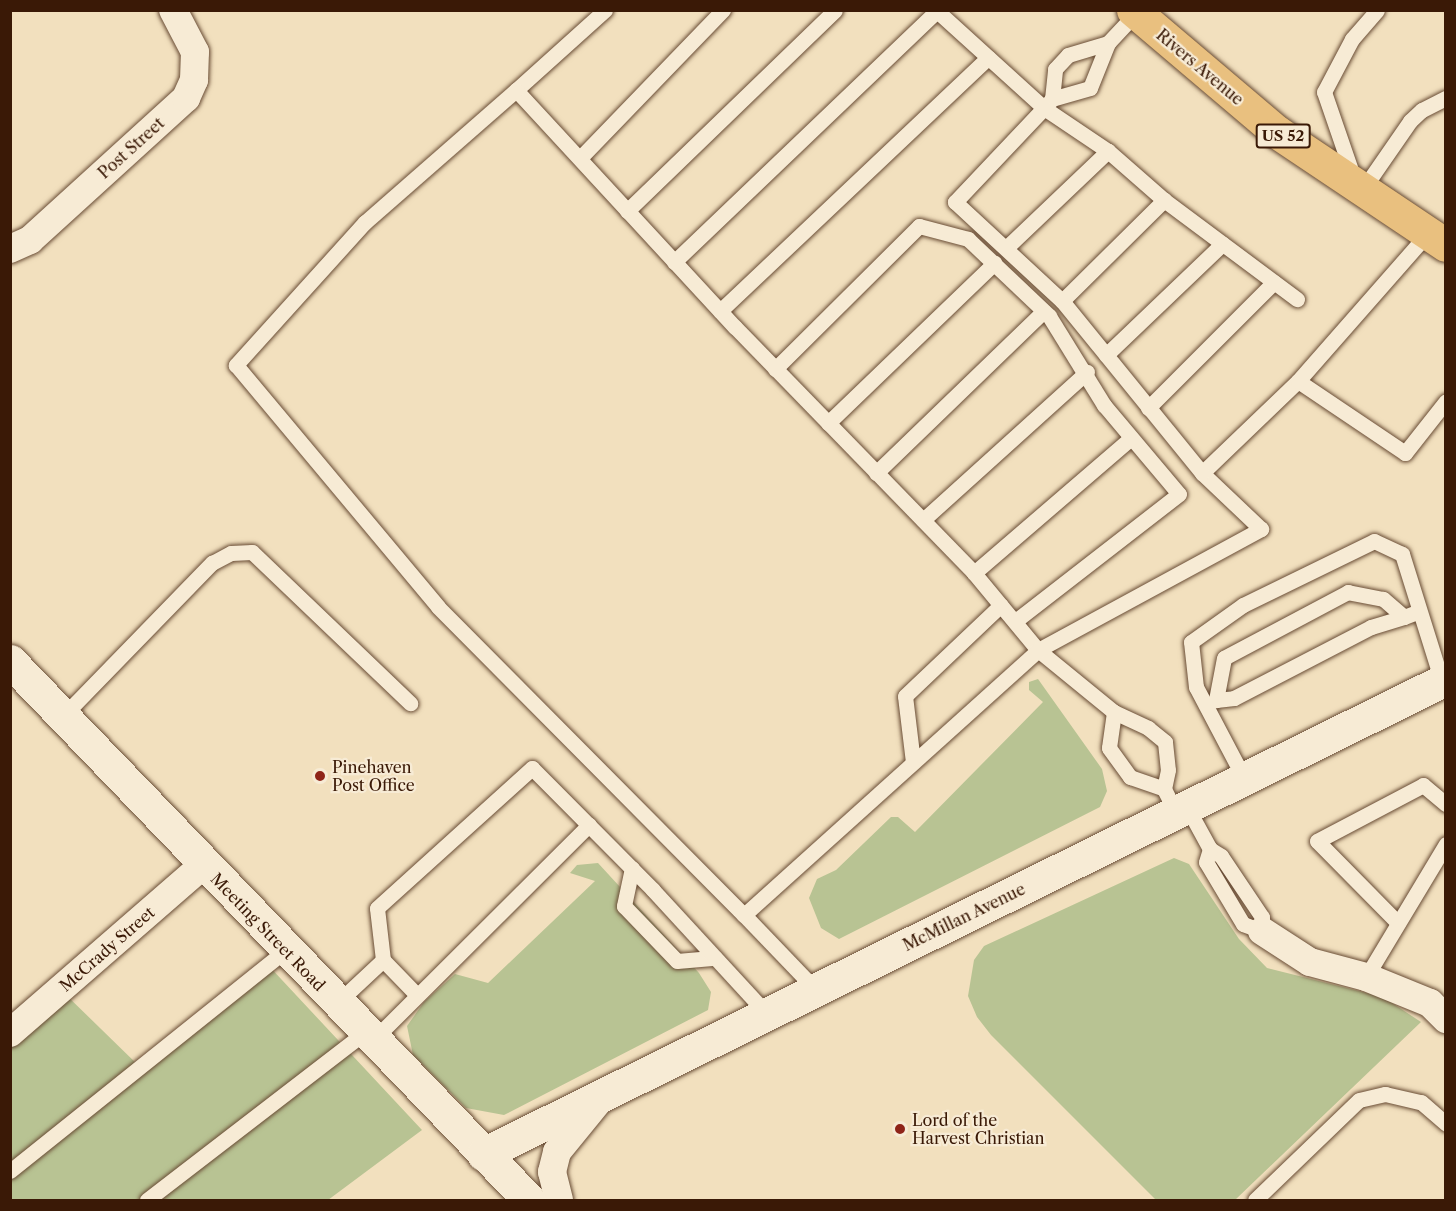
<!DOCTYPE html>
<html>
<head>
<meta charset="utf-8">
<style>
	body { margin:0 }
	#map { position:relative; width:1456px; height:1211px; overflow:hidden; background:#f2e0be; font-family:"Libre Caslon Text",serif }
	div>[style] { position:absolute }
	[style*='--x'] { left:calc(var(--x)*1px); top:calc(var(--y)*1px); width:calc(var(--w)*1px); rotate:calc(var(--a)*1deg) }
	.green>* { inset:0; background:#b8c393 }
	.roads { filter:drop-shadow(0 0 2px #684b34) drop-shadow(0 0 2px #684b34) }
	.service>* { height:15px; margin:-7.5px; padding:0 7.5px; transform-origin:7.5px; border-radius:7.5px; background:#f7ebd5 }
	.minor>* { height:28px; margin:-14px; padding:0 14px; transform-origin:14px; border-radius:14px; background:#f7ebd5 }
	.tertiary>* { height:33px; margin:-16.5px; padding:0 16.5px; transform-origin:16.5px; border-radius:16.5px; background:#f7ebd5 }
	.primary>* { height:33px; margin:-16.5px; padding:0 16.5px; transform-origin:16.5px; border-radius:16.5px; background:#e9c07f }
	.dots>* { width:16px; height:16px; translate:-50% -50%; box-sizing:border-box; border:3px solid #f7ebd5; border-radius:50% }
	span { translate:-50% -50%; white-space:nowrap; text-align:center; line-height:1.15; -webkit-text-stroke:4.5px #f7ebd5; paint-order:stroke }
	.shield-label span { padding:2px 4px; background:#f7ebd5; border:2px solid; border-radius:4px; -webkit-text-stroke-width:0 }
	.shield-label { font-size:15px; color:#3a1906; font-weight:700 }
	.street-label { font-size:16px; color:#3a1906 }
	.poi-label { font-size:16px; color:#3a1906 }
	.left { translate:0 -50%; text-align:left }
	.frame { position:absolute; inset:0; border:12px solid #3a1906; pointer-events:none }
</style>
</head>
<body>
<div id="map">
	<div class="green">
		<div style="clip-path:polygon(1038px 679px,1102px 769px,1107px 791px,1100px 807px,839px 939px,821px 928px,809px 898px,817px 879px,836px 870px,891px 817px,898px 817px,915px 832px,1043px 702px,1029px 690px,1029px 682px)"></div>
		<div style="clip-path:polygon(1174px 858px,1189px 864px,1239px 939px,1267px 968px,1383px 997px,1421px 1022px,1235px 1200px,1156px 1200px,991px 1035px,977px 1017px,968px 996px,974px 960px,984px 946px)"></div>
		<div style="clip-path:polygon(598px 863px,699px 973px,711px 992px,708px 1010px,504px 1115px,466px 1108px,413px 1055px,407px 1026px,424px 1002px,455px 974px,488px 983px,595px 881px,570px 873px,577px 865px)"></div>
		<div style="clip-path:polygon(268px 965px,422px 1130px,328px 1200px,11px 1200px,10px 1032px,60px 989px,140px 1067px)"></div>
	</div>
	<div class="roads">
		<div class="service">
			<div style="--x:605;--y:10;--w:120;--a:138"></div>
			<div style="--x:516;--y:90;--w:323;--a:47.3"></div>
			<div style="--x:735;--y:327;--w:343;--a:45.8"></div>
			<div style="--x:974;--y:573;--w:100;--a:50.3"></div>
			<div style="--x:1038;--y:650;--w:98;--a:39.2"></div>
			<div style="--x:1114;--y:712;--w:38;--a:25"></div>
			<div style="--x:1148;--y:728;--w:22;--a:39"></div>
			<div style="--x:1165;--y:742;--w:28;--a:84"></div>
			<div style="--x:1168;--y:770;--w:19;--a:102"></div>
			<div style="--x:1136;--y:13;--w:41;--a:133"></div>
			<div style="--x:1108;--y:43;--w:48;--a:111.8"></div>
			<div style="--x:1090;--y:88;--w:40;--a:164"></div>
			<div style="--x:1052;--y:99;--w:12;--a:132"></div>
			<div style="--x:1044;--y:108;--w:77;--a:33.9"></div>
			<div style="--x:1108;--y:151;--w:74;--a:41.2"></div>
			<div style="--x:1164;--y:200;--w:166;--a:36.7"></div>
			<div style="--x:516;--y:90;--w:201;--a:138.8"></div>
			<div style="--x:365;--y:222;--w:193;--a:132.1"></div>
			<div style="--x:236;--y:365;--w:315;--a:50.1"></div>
			<div style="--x:438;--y:607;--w:434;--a:45.2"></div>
			<div style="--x:1052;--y:99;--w:30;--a:-84"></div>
			<div style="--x:1055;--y:69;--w:19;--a:-47"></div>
			<div style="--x:1068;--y:55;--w:42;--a:-16.7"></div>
			<div style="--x:580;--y:158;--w:206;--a:-46"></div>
			<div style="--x:1353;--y:176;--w:89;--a:-109"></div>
			<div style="--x:1324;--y:92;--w:60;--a:-62.2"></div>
			<div style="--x:1352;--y:39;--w:38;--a:-49"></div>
			<div style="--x:1363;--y:189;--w:83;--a:-55.3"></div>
			<div style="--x:1410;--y:121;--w:16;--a:-43"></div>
			<div style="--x:1422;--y:110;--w:27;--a:-27"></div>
			<div style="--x:627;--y:211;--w:289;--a:-44"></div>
			<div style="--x:1006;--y:248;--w:141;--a:-43.6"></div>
			<div style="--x:674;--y:262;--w:364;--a:-43.7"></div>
			<div style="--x:1062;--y:301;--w:144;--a:-44.7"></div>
			<div style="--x:720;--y:311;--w:369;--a:-43.4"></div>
			<div style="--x:1106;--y:355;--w:161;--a:-43.7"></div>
			<div style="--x:775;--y:369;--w:203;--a:-44.8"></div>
			<div style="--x:919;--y:226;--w:51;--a:14.9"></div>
			<div style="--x:968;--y:239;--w:112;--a:43.5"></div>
			<div style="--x:1049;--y:316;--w:105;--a:58.3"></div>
			<div style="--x:1104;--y:405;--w:116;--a:49.9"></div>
			<div style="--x:1179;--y:494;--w:207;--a:142.2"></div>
			<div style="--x:1298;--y:381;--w:129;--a:33.9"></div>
			<div style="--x:1405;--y:453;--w:66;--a:-51.7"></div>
			<div style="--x:1148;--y:408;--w:178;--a:-45"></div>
			<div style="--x:828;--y:423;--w:231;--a:-43.9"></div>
			<div style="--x:876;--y:473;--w:233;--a:-44"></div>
			<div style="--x:1202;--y:473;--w:133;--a:-43.8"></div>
			<div style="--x:1298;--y:381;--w:197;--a:-48.7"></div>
			<div style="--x:923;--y:520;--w:221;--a:-42.1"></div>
			<div style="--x:974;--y:573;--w:207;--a:-40.7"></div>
			<div style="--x:1404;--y:617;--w:28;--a:-139"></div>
			<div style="--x:1383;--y:599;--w:36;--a:-169"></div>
			<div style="--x:1348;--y:592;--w:140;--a:152"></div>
			<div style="--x:1224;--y:658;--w:43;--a:100.8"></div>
			<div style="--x:1216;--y:700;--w:18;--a:-6"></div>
			<div style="--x:1234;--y:698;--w:154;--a:-27.4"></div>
			<div style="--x:1371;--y:627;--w:34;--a:-17"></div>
			<div style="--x:1404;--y:617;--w:14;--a:-21"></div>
			<div style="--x:1114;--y:712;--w:36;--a:98"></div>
			<div style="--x:1109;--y:748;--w:36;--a:54"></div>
			<div style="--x:1130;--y:777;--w:36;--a:19"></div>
			<div style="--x:1164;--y:789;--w:9;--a:63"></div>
			<div style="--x:63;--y:716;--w:214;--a:-45.8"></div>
			<div style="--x:212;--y:563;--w:21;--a:-28"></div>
			<div style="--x:231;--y:553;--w:21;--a:-3"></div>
			<div style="--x:252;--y:552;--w:219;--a:43.7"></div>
			<div style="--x:913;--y:762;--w:66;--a:-96.9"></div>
			<div style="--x:905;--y:696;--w:132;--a:-43.5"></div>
			<div style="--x:1245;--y:780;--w:105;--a:-117.8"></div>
			<div style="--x:1196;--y:687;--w:45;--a:-96.3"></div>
			<div style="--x:1191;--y:642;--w:64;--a:-35.4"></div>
			<div style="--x:1243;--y:605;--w:146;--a:-26"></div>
			<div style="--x:1374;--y:541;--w:31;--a:25"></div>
			<div style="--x:1402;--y:554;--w:137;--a:72.6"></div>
			<div style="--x:1187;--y:807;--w:48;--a:61.3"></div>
			<div style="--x:1210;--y:849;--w:13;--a:32"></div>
			<div style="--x:1221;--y:856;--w:73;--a:56.1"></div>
			<div style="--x:1262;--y:917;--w:14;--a:90"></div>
			<div style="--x:1262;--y:931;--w:20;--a:-160"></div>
			<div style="--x:1243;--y:924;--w:72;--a:-120.8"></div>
			<div style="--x:1206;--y:862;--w:14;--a:-73"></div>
			<div style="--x:632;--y:868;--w:39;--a:102"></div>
			<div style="--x:624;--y:906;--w:76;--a:46.1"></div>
			<div style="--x:677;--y:961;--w:38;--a:-5"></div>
			<div style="--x:1398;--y:923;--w:115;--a:-134.6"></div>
			<div style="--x:1317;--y:841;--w:120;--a:-27.8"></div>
			<div style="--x:1423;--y:785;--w:30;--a:40"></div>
			<div style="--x:383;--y:960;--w:47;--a:45.9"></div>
			<div style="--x:1366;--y:977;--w:155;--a:-59"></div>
			<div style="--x:816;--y:990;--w:104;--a:-133.8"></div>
			<div style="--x:744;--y:915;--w:396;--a:-42"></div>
			<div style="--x:1038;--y:650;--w:254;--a:-28.5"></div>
			<div style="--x:1261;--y:529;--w:81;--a:-136.5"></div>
			<div style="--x:1202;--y:473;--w:222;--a:-129.1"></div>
			<div style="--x:1062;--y:301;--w:146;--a:-137.2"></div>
			<div style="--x:955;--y:202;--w:129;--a:-46.6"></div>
			<div style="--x:1044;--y:108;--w:146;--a:-137.8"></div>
			<div style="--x:337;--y:1003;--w:63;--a:-43.1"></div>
			<div style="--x:383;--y:960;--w:52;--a:-96.6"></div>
			<div style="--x:377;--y:908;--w:209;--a:-42.1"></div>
			<div style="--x:532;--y:768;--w:172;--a:45.2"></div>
			<div style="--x:653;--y:890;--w:168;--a:47.4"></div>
			<div style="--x:373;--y:1040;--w:305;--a:-44.9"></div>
			<div style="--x:10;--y:1171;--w:354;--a:-38.7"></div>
			<div style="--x:147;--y:1200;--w:275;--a:-37.6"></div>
			<div style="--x:1255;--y:1200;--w:144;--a:-43.9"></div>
			<div style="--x:1359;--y:1100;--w:27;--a:-13"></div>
			<div style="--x:1385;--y:1094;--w:37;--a:13"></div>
			<div style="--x:1421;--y:1102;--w:33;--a:41"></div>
		</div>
		<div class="minor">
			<div style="--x:10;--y:249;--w:22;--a:-24"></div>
			<div style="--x:30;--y:240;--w:211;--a:-42.3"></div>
			<div style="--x:186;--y:98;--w:20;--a:-66"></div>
			<div style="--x:194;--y:80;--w:28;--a:-88"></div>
			<div style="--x:195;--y:52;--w:47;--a:-117.6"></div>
			<div style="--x:1262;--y:931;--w:57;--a:32.9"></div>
			<div style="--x:1310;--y:962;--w:58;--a:15"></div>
			<div style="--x:1366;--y:977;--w:69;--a:22.1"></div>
			<div style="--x:1430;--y:1003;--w:23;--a:45"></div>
			<div style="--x:10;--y:1033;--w:256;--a:-41"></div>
			<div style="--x:559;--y:1200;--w:29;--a:-104"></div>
			<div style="--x:552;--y:1172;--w:21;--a:-76"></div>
			<div style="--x:557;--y:1152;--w:70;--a:-50.8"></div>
		</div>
		<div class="tertiary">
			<div style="--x:10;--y:661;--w:748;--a:46.08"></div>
			<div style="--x:483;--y:1154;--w:1074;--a:-26.25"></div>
		</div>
		<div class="primary">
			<div style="--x:1133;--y:10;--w:189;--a:40.3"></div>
			<div style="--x:1277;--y:132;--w:203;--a:33.8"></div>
		</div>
	</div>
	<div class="dots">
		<div style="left:320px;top:776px;background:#8f2418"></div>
		<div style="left:900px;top:1129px;background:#8f2418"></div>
	</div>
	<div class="shield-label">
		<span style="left:1283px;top:136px">US 52</span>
	</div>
	<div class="street-label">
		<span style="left:1200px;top:67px;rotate:40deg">Rivers Avenue</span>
		<span style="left:131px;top:148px;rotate:-42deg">Post Street</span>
		<span style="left:964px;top:917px;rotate:-26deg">McMillan Avenue</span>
		<span style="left:268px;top:932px;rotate:46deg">Meeting Street Road</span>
		<span style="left:107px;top:949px;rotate:-41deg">McCrady Street</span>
	</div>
	<div class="poi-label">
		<span class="left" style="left:332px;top:776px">Pinehaven<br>Post Office</span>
		<span class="left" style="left:912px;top:1129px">Lord of the<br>Harvest Christian</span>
	</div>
	<div class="frame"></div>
</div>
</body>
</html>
